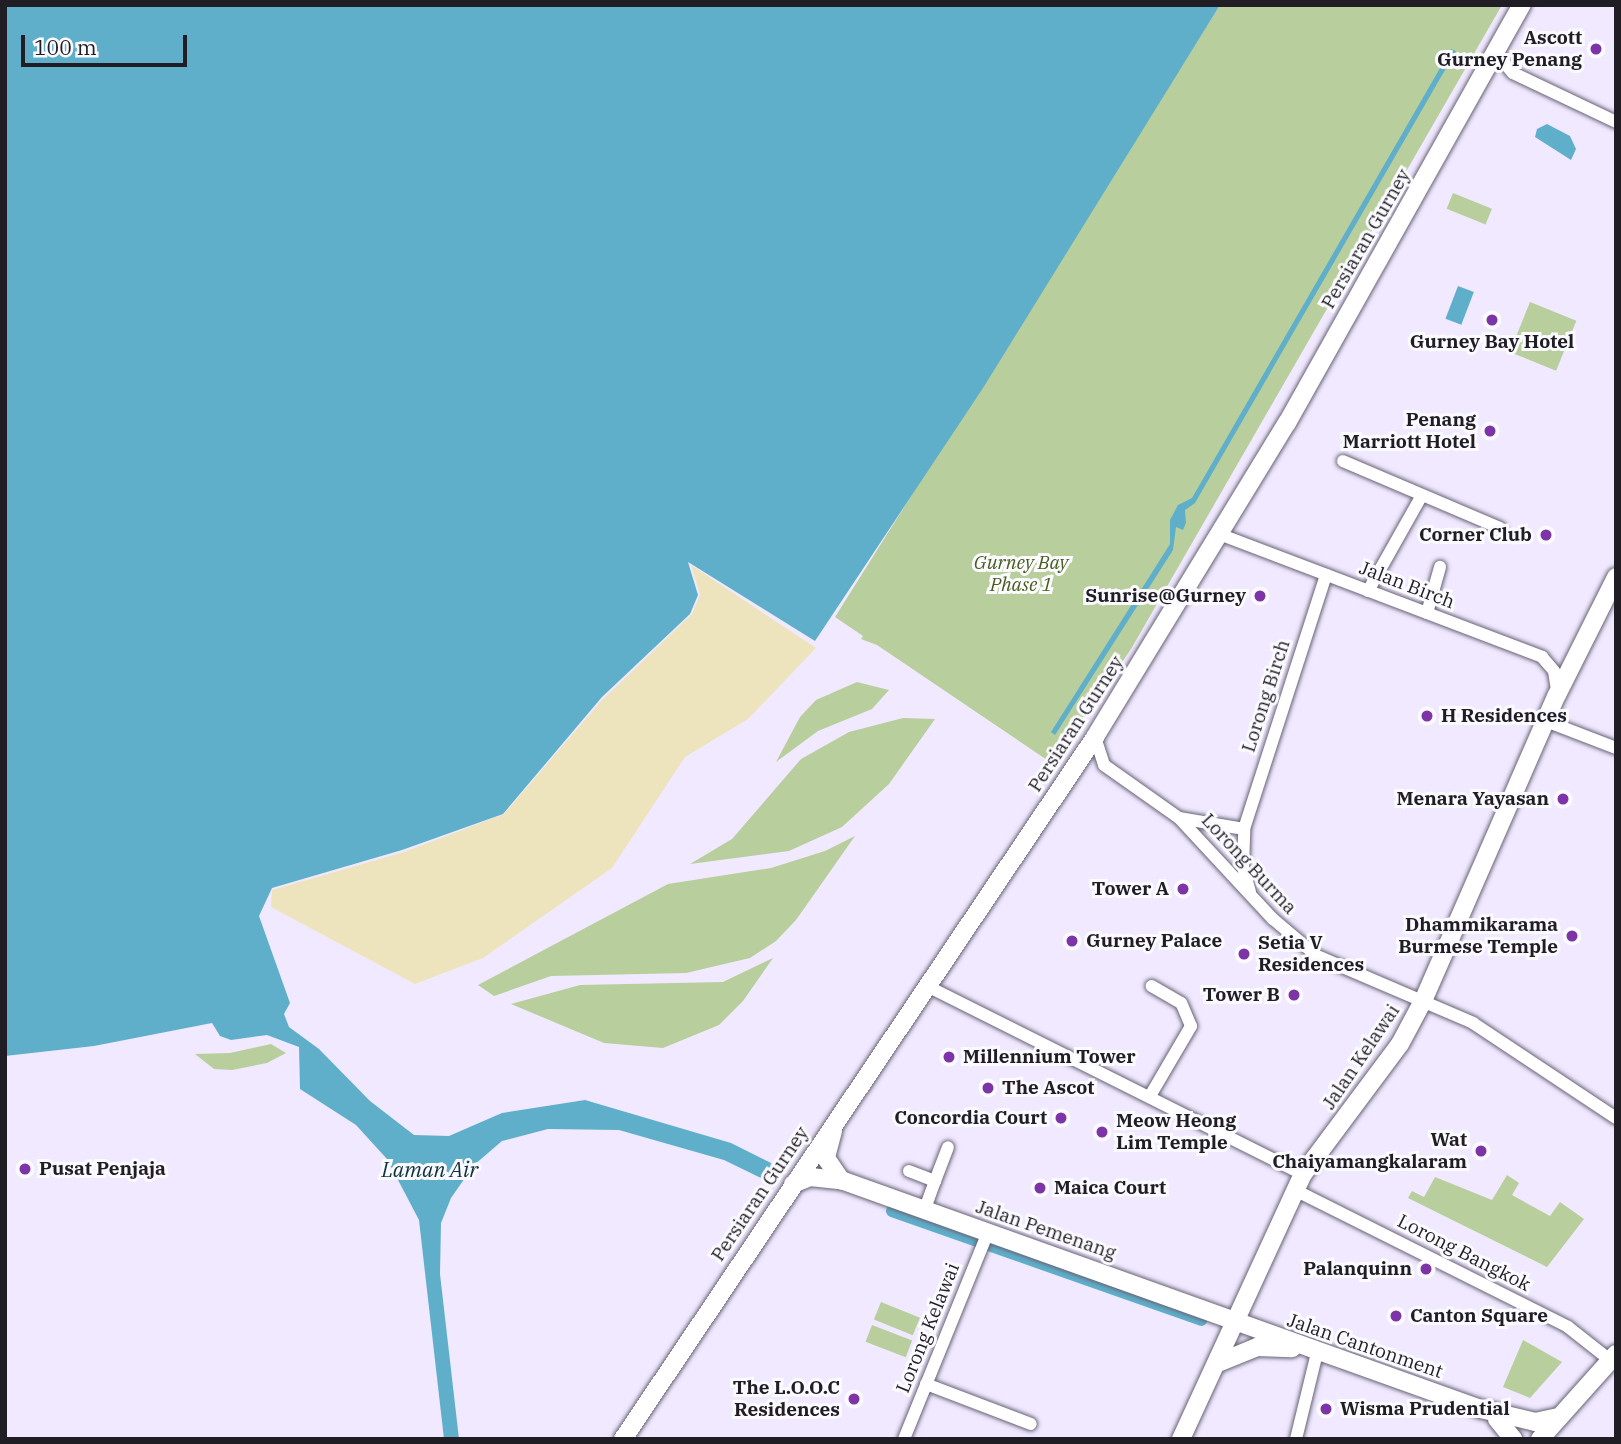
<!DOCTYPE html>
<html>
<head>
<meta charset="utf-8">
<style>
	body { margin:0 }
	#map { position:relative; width:1621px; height:1444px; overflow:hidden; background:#f0e9ff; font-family:"IBM Plex Serif",serif }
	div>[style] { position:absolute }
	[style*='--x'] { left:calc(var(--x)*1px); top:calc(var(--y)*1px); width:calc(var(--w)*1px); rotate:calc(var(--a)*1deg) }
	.green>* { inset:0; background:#b8ce9c; transform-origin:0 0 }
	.sand>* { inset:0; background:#ede4be }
	.water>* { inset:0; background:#5fafca; transform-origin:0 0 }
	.canal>* { height:12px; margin:-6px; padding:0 6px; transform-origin:6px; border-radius:6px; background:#5fafca }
	.roads { filter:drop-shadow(0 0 2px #686275) drop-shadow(0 0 2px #686275) }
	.street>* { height:12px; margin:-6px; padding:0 6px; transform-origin:6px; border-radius:6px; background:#fff }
	.secondary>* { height:18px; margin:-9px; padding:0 9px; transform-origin:9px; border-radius:9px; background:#fff }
	.dots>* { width:19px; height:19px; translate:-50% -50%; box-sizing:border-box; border:4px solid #fbfafe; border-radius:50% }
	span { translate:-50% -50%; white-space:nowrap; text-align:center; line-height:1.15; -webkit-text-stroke:6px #fbfafe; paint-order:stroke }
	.poi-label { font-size:19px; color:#201d25; font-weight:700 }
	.right { translate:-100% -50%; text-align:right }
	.left { translate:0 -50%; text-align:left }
	.street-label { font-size:19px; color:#201d25 }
	.park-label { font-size:19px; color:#475d1d; font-style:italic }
	.water-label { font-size:21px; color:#0c323e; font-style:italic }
	.frame { position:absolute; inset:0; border:7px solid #201d25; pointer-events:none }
	.scale { position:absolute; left:21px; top:35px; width:166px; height:32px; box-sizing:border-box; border:4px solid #201d25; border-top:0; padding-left:9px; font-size:21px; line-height:24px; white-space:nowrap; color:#201d25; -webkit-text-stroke:5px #fbfafe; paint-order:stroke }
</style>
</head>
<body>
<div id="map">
	<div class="green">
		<div style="clip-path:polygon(1220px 5px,1502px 5px,1131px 649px,1053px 764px,877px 645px,861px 639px,863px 636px,835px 617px)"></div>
		<div style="left:1453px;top:193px;width:42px;height:17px;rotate:22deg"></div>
		<div style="left:1530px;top:302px;width:50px;height:54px;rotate:22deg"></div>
		<div style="clip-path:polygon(857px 682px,889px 690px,872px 709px,818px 731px,776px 762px,800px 717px,816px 700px)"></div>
		<div style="clip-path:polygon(903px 718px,935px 719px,889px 784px,842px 827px,789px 851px,690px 864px,732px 839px,801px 759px,849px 732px)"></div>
		<div style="clip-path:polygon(855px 836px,796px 920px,776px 941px,750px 958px,686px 973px,551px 976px,494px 996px,478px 985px,668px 884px,771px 868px,825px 851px)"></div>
		<div style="clip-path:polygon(773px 958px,743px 1001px,719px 1025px,663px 1048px,604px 1043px,511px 1004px,580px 985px,723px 982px)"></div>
		<div style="clip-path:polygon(271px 1044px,286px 1053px,267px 1063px,232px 1070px,214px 1069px,195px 1054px,230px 1053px)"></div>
		<div style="clip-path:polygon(1507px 1175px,1519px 1183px,1512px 1195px,1550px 1216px,1560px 1202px,1584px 1219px,1547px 1267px,1408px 1198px,1412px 1191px,1424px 1197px,1435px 1177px,1492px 1200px)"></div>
		<div style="left:881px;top:1302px;width:42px;height:19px;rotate:22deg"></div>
		<div style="left:872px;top:1325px;width:43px;height:18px;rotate:21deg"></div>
		<div style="clip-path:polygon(1523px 1340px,1562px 1362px,1530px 1398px,1503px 1387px)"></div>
	</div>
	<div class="sand">
		<div style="clip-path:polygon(691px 565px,816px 648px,748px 719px,685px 757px,612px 868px,483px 958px,415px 984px,271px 907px,272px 890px,404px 852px,504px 814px,602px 700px,692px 614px,700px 595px)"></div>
	</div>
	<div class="water">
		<div style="clip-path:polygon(5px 5px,1220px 5px,983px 388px,815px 641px,688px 562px,698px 595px,690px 614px,602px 697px,503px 814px,402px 850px,272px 888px,259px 916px,290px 1003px,284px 1014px,289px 1027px,319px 1049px,370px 1101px,414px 1135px,449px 1136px,502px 1113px,585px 1100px,731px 1143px,779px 1167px,769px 1182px,724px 1160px,619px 1130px,548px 1129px,502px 1141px,474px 1165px,451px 1198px,441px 1223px,440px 1274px,459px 1439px,444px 1439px,419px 1220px,387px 1159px,356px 1125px,300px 1089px,299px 1047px,267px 1035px,231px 1040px,220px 1036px,212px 1023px,94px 1046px,5px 1056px)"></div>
		<div style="clip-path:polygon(1451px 49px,1456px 51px,1195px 503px,1185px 510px,1186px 523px,1183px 530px,1176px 527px,1173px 550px,1055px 735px,1051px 732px,1170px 544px,1170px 520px,1178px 505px,1192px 498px)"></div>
		<div style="clip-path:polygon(1547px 124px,1570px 136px,1576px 149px,1571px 160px,1535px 137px,1537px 129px)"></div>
		<div style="left:1458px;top:286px;width:17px;height:35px;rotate:21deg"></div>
	</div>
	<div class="canal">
		<div style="--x:892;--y:1211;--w:328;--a:19.4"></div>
	</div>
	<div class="roads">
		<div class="street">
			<div style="--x:1496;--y:53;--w:26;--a:50"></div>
			<div style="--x:1513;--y:73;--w:114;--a:25.4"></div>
			<div style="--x:1343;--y:461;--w:171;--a:23.1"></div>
			<div style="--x:1219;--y:534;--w:346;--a:20.8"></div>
			<div style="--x:1542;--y:657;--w:18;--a:49"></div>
			<div style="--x:1554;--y:671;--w:20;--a:81"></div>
			<div style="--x:1368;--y:591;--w:110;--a:-60.6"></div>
			<div style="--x:1427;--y:613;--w:48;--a:-74.2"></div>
			<div style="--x:1546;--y:721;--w:75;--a:21.1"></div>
			<div style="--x:1095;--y:737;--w:29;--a:72"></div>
			<div style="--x:1104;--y:765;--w:92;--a:35.2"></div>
			<div style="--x:1179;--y:818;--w:138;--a:47.1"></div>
			<div style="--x:1273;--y:919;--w:57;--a:40.1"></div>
			<div style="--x:1317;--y:956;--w:170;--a:23.2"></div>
			<div style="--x:1473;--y:1023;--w:172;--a:33.6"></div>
			<div style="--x:1179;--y:818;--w:66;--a:9.6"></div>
			<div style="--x:1250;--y:892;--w:26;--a:-106"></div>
			<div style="--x:1243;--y:867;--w:38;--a:-88"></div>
			<div style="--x:1244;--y:829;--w:267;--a:-72.1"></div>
			<div style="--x:927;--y:986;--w:420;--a:26.6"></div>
			<div style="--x:1150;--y:1096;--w:81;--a:-59.6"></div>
			<div style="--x:1191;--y:1026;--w:25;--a:-113"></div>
			<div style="--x:1181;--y:1003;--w:34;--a:-150"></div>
			<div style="--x:909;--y:1171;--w:28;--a:21"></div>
			<div style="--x:935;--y:1181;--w:30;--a:110"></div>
			<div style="--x:935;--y:1181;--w:36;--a:-69"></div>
			<div style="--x:1295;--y:1190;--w:305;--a:26.6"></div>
			<div style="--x:1568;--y:1327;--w:53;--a:38.2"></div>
			<div style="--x:926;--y:1384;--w:112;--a:20.9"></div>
			<div style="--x:904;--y:1439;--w:223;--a:-67.9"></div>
			<div style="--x:1296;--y:1439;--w:89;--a:-76.3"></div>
		</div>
		<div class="secondary">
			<div style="--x:833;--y:1131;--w:28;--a:105"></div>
			<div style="--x:826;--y:1158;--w:27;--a:56"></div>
			<div style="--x:793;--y:1184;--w:18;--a:-22"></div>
			<div style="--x:810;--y:1177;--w:31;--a:6"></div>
			<div style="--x:841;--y:1180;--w:680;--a:19.69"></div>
			<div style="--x:1481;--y:1409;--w:56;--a:13.5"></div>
			<div style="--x:1535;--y:1422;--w:25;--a:-12"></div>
			<div style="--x:1218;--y:1363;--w:42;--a:-22.3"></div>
			<div style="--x:1257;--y:1347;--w:35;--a:2"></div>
			<div style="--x:1497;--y:1419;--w:26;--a:51"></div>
			<div style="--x:623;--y:1439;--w:846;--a:-56.08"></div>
			<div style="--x:1095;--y:737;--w:368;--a:-58.6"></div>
			<div style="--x:1287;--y:423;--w:480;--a:-60.7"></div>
			<div style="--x:1181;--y:1439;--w:292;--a:-65.3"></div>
			<div style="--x:1303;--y:1174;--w:162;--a:-53.3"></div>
			<div style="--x:1400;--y:1044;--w:49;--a:-61.9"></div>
			<div style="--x:1423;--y:1001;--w:334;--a:-66.4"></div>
			<div style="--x:1557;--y:695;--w:132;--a:-63.4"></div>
			<div style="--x:1540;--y:1439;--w:114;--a:-48.2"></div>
		</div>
	</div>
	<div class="dots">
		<div style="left:1596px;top:49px;background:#7c34a6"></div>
		<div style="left:1492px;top:320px;background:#7c34a6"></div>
		<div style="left:1490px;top:431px;background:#7c34a6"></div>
		<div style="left:1546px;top:535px;background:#7c34a6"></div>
		<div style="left:1260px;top:596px;background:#7c34a6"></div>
		<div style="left:1427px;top:716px;background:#7c34a6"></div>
		<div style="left:1563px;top:799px;background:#7c34a6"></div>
		<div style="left:1183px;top:889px;background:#7c34a6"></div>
		<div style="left:1572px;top:936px;background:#7c34a6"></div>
		<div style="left:1072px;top:941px;background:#7c34a6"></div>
		<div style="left:1244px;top:954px;background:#7c34a6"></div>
		<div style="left:1294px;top:995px;background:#7c34a6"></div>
		<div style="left:949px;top:1057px;background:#7c34a6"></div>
		<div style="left:988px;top:1088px;background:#7c34a6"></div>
		<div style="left:1061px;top:1118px;background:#7c34a6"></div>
		<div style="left:1102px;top:1132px;background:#7c34a6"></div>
		<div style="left:1481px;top:1151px;background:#7c34a6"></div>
		<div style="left:25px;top:1169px;background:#7c34a6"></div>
		<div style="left:1040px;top:1188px;background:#7c34a6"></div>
		<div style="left:1426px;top:1269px;background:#7c34a6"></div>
		<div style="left:1396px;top:1316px;background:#7c34a6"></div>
		<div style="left:854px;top:1399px;background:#7c34a6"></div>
		<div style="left:1326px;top:1409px;background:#7c34a6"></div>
	</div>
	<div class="poi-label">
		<span class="right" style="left:1582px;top:49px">Ascott<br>Gurney Penang</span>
		<span style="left:1492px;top:342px">Gurney Bay Hotel</span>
		<span class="right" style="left:1476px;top:431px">Penang<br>Marriott Hotel</span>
		<span class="right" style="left:1532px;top:535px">Corner Club</span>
		<span class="right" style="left:1246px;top:596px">Sunrise@Gurney</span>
		<span class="left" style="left:1441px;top:716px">H Residences</span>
		<span class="right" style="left:1549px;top:799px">Menara Yayasan</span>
		<span class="right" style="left:1169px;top:889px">Tower A</span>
		<span class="right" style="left:1558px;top:936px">Dhammikarama<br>Burmese Temple</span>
		<span class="left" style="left:1086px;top:941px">Gurney Palace</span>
		<span class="left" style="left:1258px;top:954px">Setia V<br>Residences</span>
		<span class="right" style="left:1280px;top:995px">Tower B</span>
		<span class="left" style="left:963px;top:1057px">Millennium Tower</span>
		<span class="left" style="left:1002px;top:1088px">The Ascot</span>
		<span class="right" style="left:1047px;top:1118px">Concordia Court</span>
		<span class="left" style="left:1116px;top:1132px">Meow Heong<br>Lim Temple</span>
		<span class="right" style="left:1467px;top:1151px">Wat<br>Chaiyamangkalaram</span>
		<span class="left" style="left:39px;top:1169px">Pusat Penjaja</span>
		<span class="left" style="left:1054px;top:1188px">Maica Court</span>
		<span class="right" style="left:1412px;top:1269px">Palanquinn</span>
		<span class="left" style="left:1410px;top:1316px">Canton Square</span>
		<span class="right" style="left:840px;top:1399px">The L.O.O.C<br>Residences</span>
		<span class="left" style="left:1340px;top:1409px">Wisma Prudential</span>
	</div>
	<div class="street-label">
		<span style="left:1366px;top:239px;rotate:-60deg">Persiaran Gurney</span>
		<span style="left:1407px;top:585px;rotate:21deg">Jalan Birch</span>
		<span style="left:1266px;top:696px;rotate:-72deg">Lorong Birch</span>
		<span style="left:1076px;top:724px;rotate:-57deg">Persiaran Gurney</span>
		<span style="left:1249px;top:864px;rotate:47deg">Lorong Burma</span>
		<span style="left:1361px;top:1057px;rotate:-56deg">Jalan Kelawai</span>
		<span style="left:760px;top:1194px;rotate:-56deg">Persiaran Gurney</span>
		<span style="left:1046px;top:1230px;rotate:19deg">Jalan Pemenang</span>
		<span style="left:1464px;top:1253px;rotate:27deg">Lorong Bangkok</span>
		<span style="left:928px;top:1328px;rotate:-68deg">Lorong Kelawai</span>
		<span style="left:1365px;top:1346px;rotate:19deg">Jalan Cantonment</span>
	</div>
	<div class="park-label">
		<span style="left:1021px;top:574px">Gurney Bay<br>Phase 1</span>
	</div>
	<div class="water-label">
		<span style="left:430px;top:1169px">Laman Air</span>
	</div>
	<div class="frame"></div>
	<div class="scale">100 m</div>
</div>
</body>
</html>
